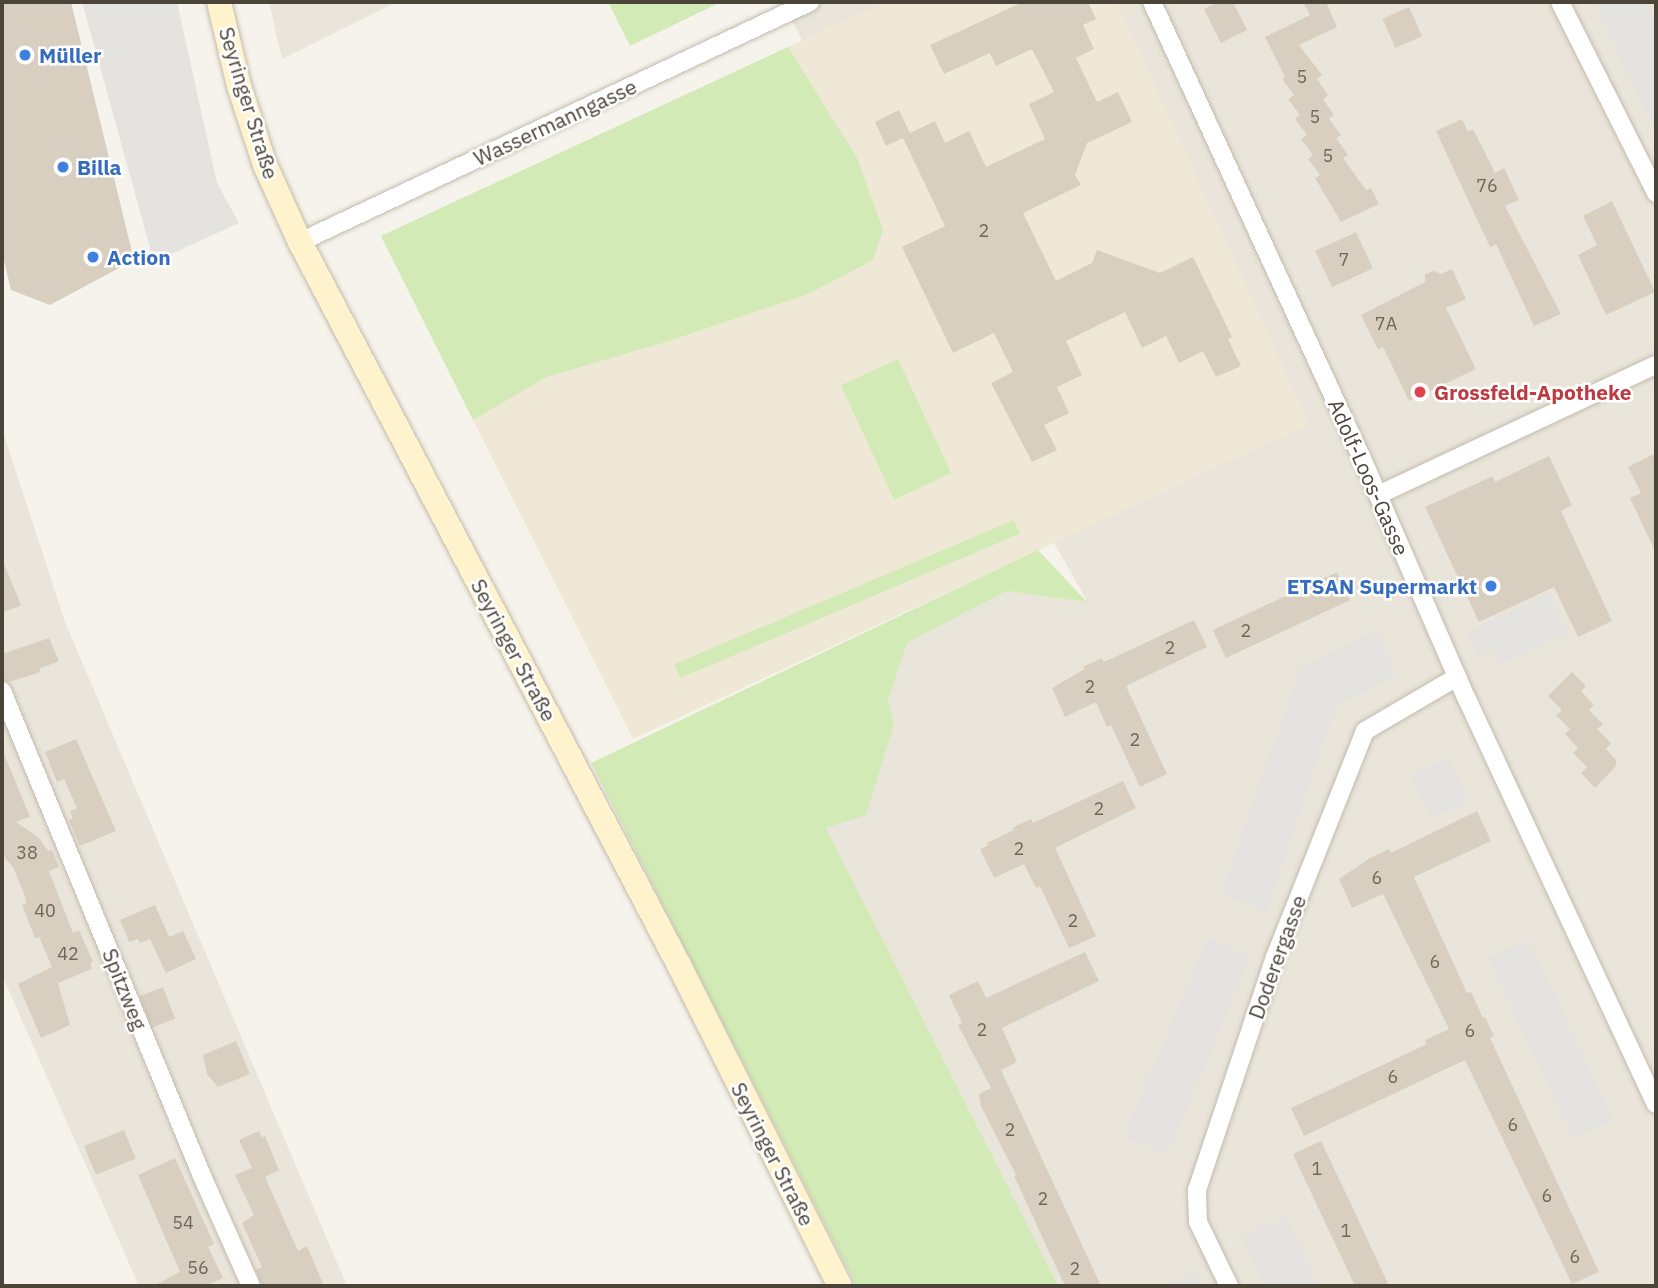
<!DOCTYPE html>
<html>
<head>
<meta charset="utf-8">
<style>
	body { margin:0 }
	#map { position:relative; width:1658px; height:1288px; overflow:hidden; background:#f6f3ec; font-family:"IBM Plex Sans",sans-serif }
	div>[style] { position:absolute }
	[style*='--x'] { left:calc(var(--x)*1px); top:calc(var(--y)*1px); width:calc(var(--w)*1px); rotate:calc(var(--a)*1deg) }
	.residential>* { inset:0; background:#eae5da }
	.education>* { inset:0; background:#efe8d6 }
	.green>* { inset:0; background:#d2eab5; transform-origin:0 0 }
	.parking>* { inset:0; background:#e5e3e0; transform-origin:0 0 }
	.building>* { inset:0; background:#d8cfc1; transform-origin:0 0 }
	.roads { filter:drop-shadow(0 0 2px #c2bbae) drop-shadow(0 0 2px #c2bbae) }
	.street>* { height:18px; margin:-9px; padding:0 9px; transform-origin:9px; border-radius:9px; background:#fff }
	.secondary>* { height:24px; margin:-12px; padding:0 12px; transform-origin:12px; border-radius:12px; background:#fff3cd }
	.dots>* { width:19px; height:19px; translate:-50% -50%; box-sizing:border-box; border:4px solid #fff; border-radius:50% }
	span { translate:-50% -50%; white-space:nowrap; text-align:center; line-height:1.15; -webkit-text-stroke:5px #fff; paint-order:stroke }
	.number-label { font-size:18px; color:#6e675b }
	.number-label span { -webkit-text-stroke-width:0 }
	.shop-label { font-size:21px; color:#366cbe; font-weight:700 }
	.left { translate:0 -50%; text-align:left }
	.right { translate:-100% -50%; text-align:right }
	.street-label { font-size:21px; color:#4b4439 }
	.health-label { font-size:21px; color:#be3a42; font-weight:700 }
	.frame { position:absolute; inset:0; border:4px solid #4b4439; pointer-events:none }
</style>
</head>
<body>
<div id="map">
	<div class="residential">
		<div style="clip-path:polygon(269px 2px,397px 2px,282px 59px)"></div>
		<div style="clip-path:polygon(784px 2px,1656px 2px,1656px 1286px,1047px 1286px,826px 828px,894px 724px,888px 701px,907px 643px,1007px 591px,1087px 601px,950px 357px)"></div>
		<div style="clip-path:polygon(2px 429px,65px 622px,347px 1286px,139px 1286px,2px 975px)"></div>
	</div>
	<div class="education">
		<div style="clip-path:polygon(885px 2px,1117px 2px,1309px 424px,633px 739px,381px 236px)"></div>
	</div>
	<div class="green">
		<div style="clip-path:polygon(608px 2px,721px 2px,630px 46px)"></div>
		<div style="clip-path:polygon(788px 47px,857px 158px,883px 230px,873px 260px,808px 294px,666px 342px,546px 377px,473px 420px,381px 236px)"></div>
		<div style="left:898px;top:359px;width:126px;height:63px;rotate:65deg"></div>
		<div style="left:1014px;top:520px;width:15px;height:369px;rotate:67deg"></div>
		<div style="clip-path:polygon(1038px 550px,1087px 602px,1007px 591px,907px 643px,888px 701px,894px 724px,866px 815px,826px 828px,1058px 1286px,856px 1286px,591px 763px)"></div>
	</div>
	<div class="parking">
		<div style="clip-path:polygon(82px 2px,177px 2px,217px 183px,239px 223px,154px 262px)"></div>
		<div style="clip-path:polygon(1593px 2px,1647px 2px,1656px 21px,1656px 131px)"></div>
		<div style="clip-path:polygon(1549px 593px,1568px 633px,1501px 664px,1494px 649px,1478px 657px,1466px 632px)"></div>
		<div style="clip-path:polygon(1376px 630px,1397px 675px,1337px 706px,1266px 912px,1221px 894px,1300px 668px)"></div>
		<div style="left:1449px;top:758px;width:48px;height:42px;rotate:66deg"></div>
		<div style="left:1208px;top:938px;width:47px;height:215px;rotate:23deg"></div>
		<div style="left:1529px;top:939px;width:200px;height:45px;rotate:65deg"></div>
		<div style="clip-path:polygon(1286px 1217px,1319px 1286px,1264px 1286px,1241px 1238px)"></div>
		<div style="clip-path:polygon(1196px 1270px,1204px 1286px,1164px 1286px)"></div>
	</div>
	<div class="building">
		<div style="clip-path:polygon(2px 2px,71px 2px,134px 260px,50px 305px,11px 290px,2px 252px)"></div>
		<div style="clip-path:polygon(1023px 2px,1088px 2px,1096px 19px,1083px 25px,1094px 49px,1076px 58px,1097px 102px,1118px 92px,1132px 122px,1087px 143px,1075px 175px,1081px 185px,1023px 213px,1056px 281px,1092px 263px,1097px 250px,1160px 273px,1193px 257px,1232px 337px,1228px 339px,1241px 366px,1216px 377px,1203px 351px,1179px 363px,1166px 336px,1142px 348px,1125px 312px,1066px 341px,1082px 375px,1057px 387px,1069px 413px,1044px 425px,1057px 450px,1032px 462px,991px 383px,1013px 372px,994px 333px,953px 353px,902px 247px,945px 226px,903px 138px,886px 146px,875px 122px,899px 110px,910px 133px,935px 121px,945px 143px,969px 131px,986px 167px,1045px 139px,1029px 104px,1054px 92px,1032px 49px,996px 66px,990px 53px,944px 74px,930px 45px)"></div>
		<div style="clip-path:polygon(1218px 2px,1233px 2px,1247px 30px,1221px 43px,1204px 9px)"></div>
		<div style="clip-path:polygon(1303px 2px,1326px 2px,1337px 27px,1299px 45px,1322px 75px,1317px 79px,1328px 95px,1323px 99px,1334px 115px,1329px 119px,1341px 135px,1336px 138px,1348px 155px,1343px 158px,1366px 190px,1371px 188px,1379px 204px,1341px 222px,1315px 178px,1320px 175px,1308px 159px,1313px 155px,1301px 139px,1307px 135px,1295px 119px,1300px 115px,1288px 99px,1294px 95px,1282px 79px,1285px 77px,1265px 37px,1310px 15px)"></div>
		<div style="left:1409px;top:7px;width:32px;height:29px;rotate:66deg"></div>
		<div style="clip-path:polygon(1462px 119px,1468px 132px,1473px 129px,1495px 173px,1504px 168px,1519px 200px,1505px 206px,1561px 314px,1534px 326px,1496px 244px,1490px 247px,1436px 131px)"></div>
		<div style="clip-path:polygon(1612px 201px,1655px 292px,1606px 315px,1578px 255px,1597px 245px,1583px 216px)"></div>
		<div style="left:1356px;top:232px;width:40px;height:45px;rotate:65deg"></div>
		<div style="clip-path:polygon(1452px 269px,1466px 299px,1446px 308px,1476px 369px,1409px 401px,1383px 347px,1378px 350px,1361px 315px,1425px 282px,1425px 274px,1434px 271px,1441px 274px)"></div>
		<div style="clip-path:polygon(1656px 453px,1656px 553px,1630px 498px,1641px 493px,1628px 467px)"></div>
		<div style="clip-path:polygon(1549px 456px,1572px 505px,1561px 511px,1612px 621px,1578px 637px,1554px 587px,1479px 622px,1425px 507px,1493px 476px,1495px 482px)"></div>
		<div style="clip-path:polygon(2px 559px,21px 605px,2px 613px)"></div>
		<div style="left:1337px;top:572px;width:31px;height:137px;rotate:65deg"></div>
		<div style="clip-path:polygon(1194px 620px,1207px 647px,1126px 686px,1167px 774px,1140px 787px,1111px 725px,1107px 727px,1096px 702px,1065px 717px,1052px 688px,1085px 669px,1083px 667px,1102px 658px,1104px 662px)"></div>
		<div style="clip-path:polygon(49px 638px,59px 661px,39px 669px,41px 672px,9px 682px,2px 680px,2px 654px)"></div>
		<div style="clip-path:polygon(1572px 672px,1586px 686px,1581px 691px,1594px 705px,1589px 710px,1603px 724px,1597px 729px,1611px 743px,1606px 749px,1616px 760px,1616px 766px,1595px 788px,1581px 773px,1587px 767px,1573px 753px,1578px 748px,1565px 734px,1570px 729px,1556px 715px,1562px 710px,1548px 696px)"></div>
		<div style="clip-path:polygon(76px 739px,116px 831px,80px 846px,69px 820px,73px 819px,70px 811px,77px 808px,64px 779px,57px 782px,45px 752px)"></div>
		<div style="clip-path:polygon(2px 749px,30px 817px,16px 822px,38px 837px,48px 851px,52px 850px,59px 867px,49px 871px,73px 933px,79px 930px,93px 962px,90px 963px,92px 969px,58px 983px,70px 1025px,41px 1038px,18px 984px,52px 967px,39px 937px,35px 938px,22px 905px,26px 904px,25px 896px,13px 867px,5px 858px,2px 842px)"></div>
		<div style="clip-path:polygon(1123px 781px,1136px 808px,1055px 848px,1096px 936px,1069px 948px,1040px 886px,1036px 888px,1024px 864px,994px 878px,980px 849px,988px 846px,987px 843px,1014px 830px,1012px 828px,1031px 819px,1033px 823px)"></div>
		<div style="clip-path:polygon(1477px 811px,1491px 841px,1414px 877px,1467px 993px,1471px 992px,1483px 1018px,1485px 1017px,1494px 1036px,1490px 1038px,1599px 1272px,1572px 1284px,1465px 1060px,1304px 1136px,1291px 1108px,1427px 1044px,1425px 1040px,1449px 1029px,1383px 894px,1352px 908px,1339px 879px,1370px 858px,1389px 849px,1391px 853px)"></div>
		<div style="clip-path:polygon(155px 905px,169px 937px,183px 931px,196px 959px,166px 973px,150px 939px,140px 943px,138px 939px,129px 942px,120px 920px)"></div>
		<div style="clip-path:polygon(1085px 952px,1099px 981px,1002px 1028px,1017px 1062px,1001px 1070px,1101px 1286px,1065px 1286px,1014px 1176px,1016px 1175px,981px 1106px,979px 1094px,991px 1088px,958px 1025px,962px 1023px,949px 995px,978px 981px,986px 998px)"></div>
		<div style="left:163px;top:987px;width:34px;height:25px;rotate:69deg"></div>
		<div style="clip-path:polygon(236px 1041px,250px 1074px,218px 1087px,207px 1074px,203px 1055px)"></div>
		<div style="left:124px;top:1130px;width:31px;height:43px;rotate:68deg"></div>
		<div style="clip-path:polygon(259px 1131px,262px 1138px,265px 1136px,279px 1170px,265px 1177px,298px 1251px,307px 1246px,324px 1286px,262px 1286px,256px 1270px,262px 1267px,242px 1223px,254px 1215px,235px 1175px,252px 1168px,239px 1140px)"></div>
		<div style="clip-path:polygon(1321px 1141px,1351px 1204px,1389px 1286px,1355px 1286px,1307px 1184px,1293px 1154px)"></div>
		<div style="clip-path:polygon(175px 1158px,214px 1244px,208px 1247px,223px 1278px,205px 1286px,153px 1286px,180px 1272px,138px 1175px)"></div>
	</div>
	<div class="roads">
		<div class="street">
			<div style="--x:1152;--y:2;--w:500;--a:65.3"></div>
			<div style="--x:1361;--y:456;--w:263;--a:66.5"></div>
			<div style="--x:1466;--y:697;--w:449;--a:65"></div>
			<div style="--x:1560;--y:2;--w:214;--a:63.3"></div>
			<div style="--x:300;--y:242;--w:564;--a:-25.2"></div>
			<div style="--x:1378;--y:495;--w:307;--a:-25.1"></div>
			<div style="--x:2;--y:691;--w:525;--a:67.59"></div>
			<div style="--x:202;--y:1176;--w:120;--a:66"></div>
			<div style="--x:1229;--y:1286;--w:71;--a:-115.8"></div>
			<div style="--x:1198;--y:1222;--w:32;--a:-92"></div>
			<div style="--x:1197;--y:1190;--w:246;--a:-71.5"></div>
			<div style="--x:1275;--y:957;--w:243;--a:-68.3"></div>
			<div style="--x:1365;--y:731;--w:107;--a:-30.4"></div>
		</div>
		<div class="secondary">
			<div style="--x:219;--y:2;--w:86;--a:76.6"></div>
			<div style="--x:239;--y:86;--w:83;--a:71.8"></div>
			<div style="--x:265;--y:165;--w:85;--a:65.6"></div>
			<div style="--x:300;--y:242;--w:816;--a:62.34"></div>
			<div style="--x:679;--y:965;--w:359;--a:63.4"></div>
		</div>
	</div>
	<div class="dots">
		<div style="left:25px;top:55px;background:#3f7fe0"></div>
		<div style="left:63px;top:167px;background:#3f7fe0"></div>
		<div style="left:93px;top:257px;background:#3f7fe0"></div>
		<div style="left:1420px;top:392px;background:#e0444e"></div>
		<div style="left:1491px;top:586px;background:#3f7fe0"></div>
	</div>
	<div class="number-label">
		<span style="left:1302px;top:77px">5</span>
		<span style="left:1315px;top:117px">5</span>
		<span style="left:1328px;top:156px">5</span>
		<span style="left:1487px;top:186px">76</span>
		<span style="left:984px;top:231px">2</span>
		<span style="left:1344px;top:260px">7</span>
		<span style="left:1386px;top:324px">7A</span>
		<span style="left:1246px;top:631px">2</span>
		<span style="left:1170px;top:648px">2</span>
		<span style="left:1090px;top:687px">2</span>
		<span style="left:1135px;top:740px">2</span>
		<span style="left:1099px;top:809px">2</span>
		<span style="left:1019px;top:849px">2</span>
		<span style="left:27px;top:853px">38</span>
		<span style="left:1377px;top:878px">6</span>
		<span style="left:45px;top:911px">40</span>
		<span style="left:1073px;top:921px">2</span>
		<span style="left:68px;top:954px">42</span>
		<span style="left:1435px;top:962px">6</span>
		<span style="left:982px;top:1030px">2</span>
		<span style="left:1470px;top:1031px">6</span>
		<span style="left:1393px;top:1077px">6</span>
		<span style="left:1513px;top:1125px">6</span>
		<span style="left:1010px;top:1130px">2</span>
		<span style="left:1317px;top:1169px">1</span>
		<span style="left:1547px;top:1196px">6</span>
		<span style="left:1043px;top:1199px">2</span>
		<span style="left:183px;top:1223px">54</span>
		<span style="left:1346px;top:1231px">1</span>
		<span style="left:1575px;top:1257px">6</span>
		<span style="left:198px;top:1268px">56</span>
		<span style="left:1075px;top:1269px">2</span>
	</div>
	<div class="shop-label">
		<span class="left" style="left:39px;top:55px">Müller</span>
		<span class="left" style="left:77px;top:167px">Billa</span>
		<span class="left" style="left:107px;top:257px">Action</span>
		<span class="right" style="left:1477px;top:586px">ETSAN Supermarkt</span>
	</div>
	<div class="street-label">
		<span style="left:249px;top:103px;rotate:73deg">Seyringer Straße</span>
		<span style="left:555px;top:122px;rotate:-25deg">Wassermanngasse</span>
		<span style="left:1369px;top:477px;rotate:66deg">Adolf-Loos-Gasse</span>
		<span style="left:514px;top:650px;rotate:62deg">Seyringer Straße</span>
		<span style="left:1277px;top:957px;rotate:-70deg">Doderergasse</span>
		<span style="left:125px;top:989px;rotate:68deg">Spitzweg</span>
		<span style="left:773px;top:1154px;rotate:63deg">Seyringer Straße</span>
	</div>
	<div class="health-label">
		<span class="left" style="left:1434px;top:392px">Grossfeld-Apotheke</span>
	</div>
	<div class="frame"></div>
</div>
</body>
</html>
